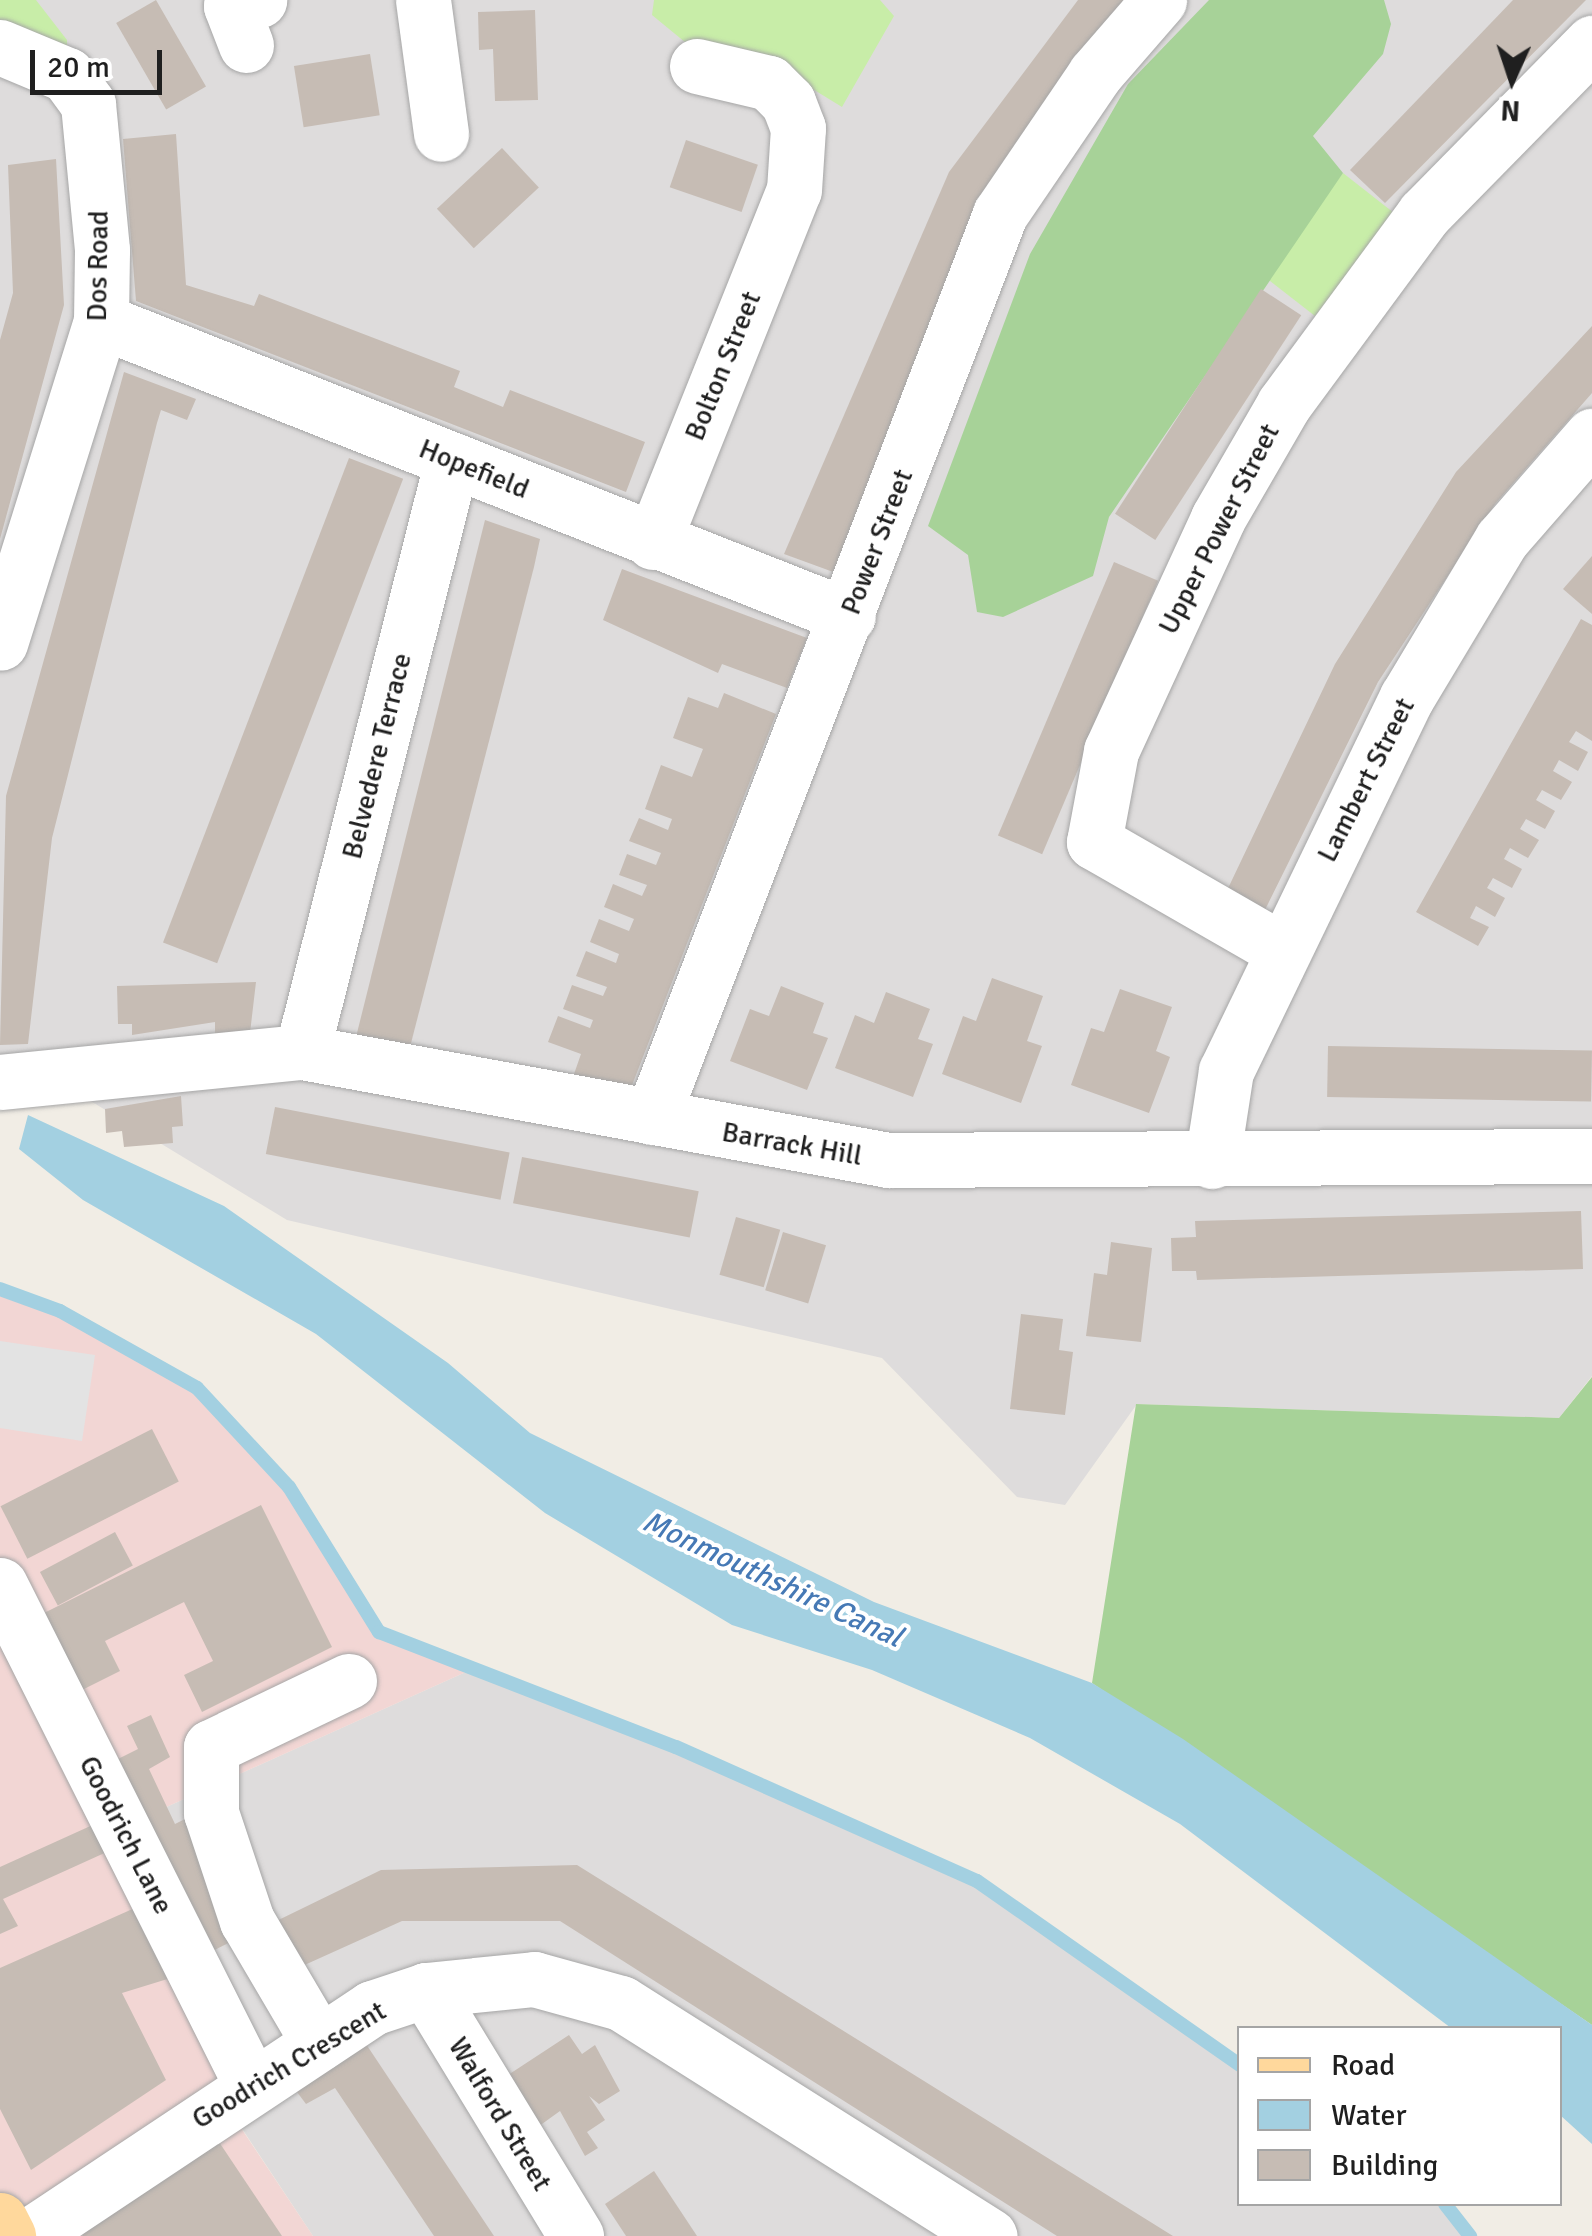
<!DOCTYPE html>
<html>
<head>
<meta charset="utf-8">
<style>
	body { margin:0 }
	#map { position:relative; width:1592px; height:2236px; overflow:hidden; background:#f1ede5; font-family:Signika,sans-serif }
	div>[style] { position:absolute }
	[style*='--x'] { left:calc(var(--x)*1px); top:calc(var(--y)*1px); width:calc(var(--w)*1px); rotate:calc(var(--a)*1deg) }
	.residential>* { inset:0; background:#dedcdc }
	.commercial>* { inset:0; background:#f2d6d4 }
	.grass>* { inset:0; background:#c8eda8; transform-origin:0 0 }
	.forest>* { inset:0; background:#a7d298 }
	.parking>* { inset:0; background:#e3e3e3 }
	.water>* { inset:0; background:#a3d0e1 }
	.stream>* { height:14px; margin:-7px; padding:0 7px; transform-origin:7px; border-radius:7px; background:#a3d0e1 }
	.building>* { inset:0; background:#c6bcb4; transform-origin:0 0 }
	.roads { filter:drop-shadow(0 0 2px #a6a6a6) drop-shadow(0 0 2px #a6a6a6) }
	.minor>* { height:55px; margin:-27.5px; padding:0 27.5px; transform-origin:27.5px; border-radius:27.5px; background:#fff }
	.major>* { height:55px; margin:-27.5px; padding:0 27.5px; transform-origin:27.5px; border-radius:27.5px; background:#ffd89c }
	span { translate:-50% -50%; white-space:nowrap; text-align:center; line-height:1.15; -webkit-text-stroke:8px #fff; paint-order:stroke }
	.street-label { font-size:28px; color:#1f1f1f }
	.water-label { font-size:30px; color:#4679b5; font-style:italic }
	.legend { position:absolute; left:1237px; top:2026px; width:325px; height:180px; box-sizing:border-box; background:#fff; border:2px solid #a5a5a5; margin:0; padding:12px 18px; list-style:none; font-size:30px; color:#1f1f1f }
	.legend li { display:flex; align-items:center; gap:20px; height:50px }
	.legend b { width:50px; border:2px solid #a5a5a5 }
	.north { position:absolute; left:1462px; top:30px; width:100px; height:100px; -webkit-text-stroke:8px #fff; paint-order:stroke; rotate:183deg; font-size:28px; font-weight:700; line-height:40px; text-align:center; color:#1f1f1f }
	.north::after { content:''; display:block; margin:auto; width:35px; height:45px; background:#1f1f1f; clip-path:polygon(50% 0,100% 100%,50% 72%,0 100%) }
	.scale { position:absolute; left:30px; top:50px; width:132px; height:45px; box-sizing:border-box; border:5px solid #1f1f1f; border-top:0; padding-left:12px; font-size:30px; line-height:35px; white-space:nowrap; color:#1f1f1f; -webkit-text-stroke:8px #fff; paint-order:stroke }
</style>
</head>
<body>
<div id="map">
	<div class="residential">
		<div style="clip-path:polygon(0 0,1592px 0,1592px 1376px,1559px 1418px,1137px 1404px,1065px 1505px,1017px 1497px,882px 1358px,287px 1220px,18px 1057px,0 1060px)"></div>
		<div style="clip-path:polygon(468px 1671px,676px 1747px,977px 1881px,1088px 1956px,1239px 2065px,1240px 2204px,1445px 2204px,1470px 2236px,313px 2236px,225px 2103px,122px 1827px)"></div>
	</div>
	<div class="commercial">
		<div style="clip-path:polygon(0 1289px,60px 1311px,197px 1388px,289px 1487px,379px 1632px,468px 1671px,122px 1827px,252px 2086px,225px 2104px,313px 2236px,0 2236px)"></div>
	</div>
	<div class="grass">
		<div style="clip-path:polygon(0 0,36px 0,67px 40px,67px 75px,0 47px)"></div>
		<div style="clip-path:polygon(654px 0,880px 0,894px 16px,842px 107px,793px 77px,708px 61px,652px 15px)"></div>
		<div style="left:1343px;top:173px;width:66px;height:130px;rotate:38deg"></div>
	</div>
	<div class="forest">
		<div style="clip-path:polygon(1209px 0,1384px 0,1391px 24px,1383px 54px,1313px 136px,1343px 173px,1109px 517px,1093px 576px,1003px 617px,977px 612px,968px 555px,928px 526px,1030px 254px,1128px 84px)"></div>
		<div style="clip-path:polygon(1592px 1377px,1592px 2025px,1092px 1683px,1136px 1404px,1559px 1418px)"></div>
	</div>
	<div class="parking">
		<div style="clip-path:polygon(0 1341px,95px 1355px,82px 1441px,0 1428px)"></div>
	</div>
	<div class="water">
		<div style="clip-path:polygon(28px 1115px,224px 1206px,448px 1363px,530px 1433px,874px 1602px,1092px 1683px,1183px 1739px,1592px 2025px,1592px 2144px,1560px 2115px,1560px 2028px,1451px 2028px,1180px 1824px,1030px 1738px,872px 1670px,732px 1625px,545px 1513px,316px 1334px,83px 1200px,19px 1149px)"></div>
	</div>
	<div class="stream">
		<div style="--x:0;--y:1289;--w:64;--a:20.1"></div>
		<div style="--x:60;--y:1311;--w:157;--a:29.3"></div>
		<div style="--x:197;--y:1388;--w:135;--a:47.1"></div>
		<div style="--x:289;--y:1487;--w:171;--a:58.2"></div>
		<div style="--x:379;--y:1632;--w:318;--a:21.2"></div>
		<div style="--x:676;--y:1747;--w:329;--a:24"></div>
		<div style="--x:977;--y:1881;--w:321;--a:35"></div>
		<div style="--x:1445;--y:2204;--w:41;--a:52"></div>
	</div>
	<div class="building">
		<div style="left:156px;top:0;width:100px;height:46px;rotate:60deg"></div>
		<div style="clip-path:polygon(1078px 0,1137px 0,836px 573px,784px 554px,949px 172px)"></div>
		<div style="clip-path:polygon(1513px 0,1586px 0,1385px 203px,1350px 170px)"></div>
		<div style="clip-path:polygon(535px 10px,538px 100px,495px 101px,493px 49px,479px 50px,478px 12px)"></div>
		<div style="left:370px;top:54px;width:62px;height:77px;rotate:81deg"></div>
		<div style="clip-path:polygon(176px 134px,186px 285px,254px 306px,259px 294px,460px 371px,454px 387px,503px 407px,510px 390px,645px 442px,626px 492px,136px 301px,123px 139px)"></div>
		<div style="left:686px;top:140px;width:76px;height:50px;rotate:19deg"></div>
		<div style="left:502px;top:148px;width:54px;height:89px;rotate:47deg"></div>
		<div style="clip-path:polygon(56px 159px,64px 305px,0 539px,0 340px,13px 293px,8px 165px)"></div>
		<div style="left:1261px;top:289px;width:48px;height:268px;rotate:33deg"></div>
		<div style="clip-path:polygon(1592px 326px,1592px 393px,1495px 504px,1378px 682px,1258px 924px,1221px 903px,1335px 664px,1456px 472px)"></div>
		<div style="clip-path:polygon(124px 372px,196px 399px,187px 420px,161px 410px,157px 423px,52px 838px,28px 1044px,0 1045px,6px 796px)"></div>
		<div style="left:349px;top:458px;width:58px;height:519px;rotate:21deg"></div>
		<div style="clip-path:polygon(485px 520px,540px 539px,534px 567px,410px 1047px,356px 1037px)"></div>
		<div style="clip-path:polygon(1592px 556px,1592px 614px,1563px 589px)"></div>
		<div style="left:1114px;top:562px;width:48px;height:297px;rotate:23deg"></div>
		<div style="clip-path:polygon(622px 569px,807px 638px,787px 688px,722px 664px,718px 673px,603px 620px)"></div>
		<div style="clip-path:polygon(1581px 619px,1592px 625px,1592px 741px,1576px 731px,1569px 742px,1588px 752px,1578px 771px,1559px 760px,1553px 771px,1572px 782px,1561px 800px,1542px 790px,1536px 800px,1555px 811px,1545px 829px,1526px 819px,1520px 829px,1539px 840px,1528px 858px,1510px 848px,1504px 859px,1522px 869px,1512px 888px,1493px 878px,1487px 888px,1505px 898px,1495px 917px,1476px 906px,1470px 918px,1489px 927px,1478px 946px,1416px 912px)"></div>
		<div style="clip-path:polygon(724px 693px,776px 714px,629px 1093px,574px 1074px,581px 1054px,548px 1042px,558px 1016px,590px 1028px,593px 1020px,563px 1009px,572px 985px,603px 996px,607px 987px,576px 976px,586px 951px,616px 963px,619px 954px,590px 942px,599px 919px,629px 931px,634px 919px,604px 907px,613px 884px,642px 896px,647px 885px,619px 875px,627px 854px,656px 865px,661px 853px,629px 841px,639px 818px,668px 830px,672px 819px,645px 809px,661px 765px,692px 777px,703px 749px,673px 738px,688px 697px,718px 708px)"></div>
		<div style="clip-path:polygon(992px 978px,1043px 996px,1027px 1041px,1042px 1046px,1021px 1103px,942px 1074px,963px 1016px,976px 1021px)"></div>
		<div style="clip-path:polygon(256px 982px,250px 1033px,215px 1034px,215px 1022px,132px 1035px,132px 1024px,118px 1024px,117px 986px)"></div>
		<div style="clip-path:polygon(781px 986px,824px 1003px,813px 1033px,828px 1038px,807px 1090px,730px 1061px,750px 1009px,769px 1016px)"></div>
		<div style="clip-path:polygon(1120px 989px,1172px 1007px,1156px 1051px,1170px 1057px,1149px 1113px,1071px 1085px,1091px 1028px,1104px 1032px)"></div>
		<div style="clip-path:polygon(886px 992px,930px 1009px,918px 1039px,933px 1044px,913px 1097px,835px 1068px,855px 1015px,874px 1023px)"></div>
		<div style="left:1328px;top:1046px;width:264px;height:51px;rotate:1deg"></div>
		<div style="clip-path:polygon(181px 1096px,183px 1126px,172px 1127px,173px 1143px,124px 1147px,122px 1131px,106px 1133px,105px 1109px)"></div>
		<div style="left:275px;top:1107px;width:239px;height:48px;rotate:11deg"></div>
		<div style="left:522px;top:1157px;width:180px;height:47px;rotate:11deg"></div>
		<div style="clip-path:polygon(1581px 1211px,1583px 1269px,1197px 1280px,1196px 1271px,1172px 1271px,1171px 1238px,1196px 1237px,1195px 1221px)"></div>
		<div style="left:736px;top:1217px;width:46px;height:60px;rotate:16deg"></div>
		<div style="left:783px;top:1232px;width:45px;height:61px;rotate:17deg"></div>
		<div style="clip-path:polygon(1111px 1242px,1152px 1248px,1141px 1342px,1086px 1336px,1094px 1273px,1107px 1275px)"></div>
		<div style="clip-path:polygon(1021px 1314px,1063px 1319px,1059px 1350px,1073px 1352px,1065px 1415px,1010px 1409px)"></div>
		<div style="left:152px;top:1429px;width:59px;height:170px;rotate:63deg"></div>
		<div style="clip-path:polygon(261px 1505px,332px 1647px,202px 1712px,184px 1675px,213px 1661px,184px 1602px,105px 1641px,120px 1671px,74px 1694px,36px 1617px)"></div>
		<div style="left:115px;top:1532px;width:38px;height:85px;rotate:62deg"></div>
		<div style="clip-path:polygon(151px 1715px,170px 1757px,149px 1769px,175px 1824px,187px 1818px,244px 1935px,197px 1959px,100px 1768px,138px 1749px,127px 1726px)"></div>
		<div style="clip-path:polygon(108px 1818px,120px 1846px,3px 1899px,18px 1926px,0 1934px,0 1867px)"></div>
		<div style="clip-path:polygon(577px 1865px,1173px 2236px,1057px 2236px,560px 1921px,402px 1921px,289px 1972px,260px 1929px,381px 1870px)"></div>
		<div style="clip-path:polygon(137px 1907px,187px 1973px,122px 1993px,166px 2080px,31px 2170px,0 2109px,0 1968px)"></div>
		<div style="clip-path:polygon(569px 2035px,582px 2054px,595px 2045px,620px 2091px,599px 2104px,589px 2096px,605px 2120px,587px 2132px,598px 2148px,585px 2156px,560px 2111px,535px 2129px,502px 2079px)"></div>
		<div style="clip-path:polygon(364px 2041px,494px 2236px,434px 2236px,335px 2088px,306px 2104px,291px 2084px)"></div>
		<div style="clip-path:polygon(211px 2130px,282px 2236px,83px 2236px,73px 2221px)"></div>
		<div style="clip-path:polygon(654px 2171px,697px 2236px,626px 2236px,605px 2204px)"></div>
	</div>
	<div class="roads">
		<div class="minor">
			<div style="--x:423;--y:0;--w:135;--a:82.3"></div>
			<div style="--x:246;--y:45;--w:42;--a:-111"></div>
			<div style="--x:231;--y:6;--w:29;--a:-12"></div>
			<div style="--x:0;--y:47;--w:73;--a:22.7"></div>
			<div style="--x:67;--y:75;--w:36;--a:54"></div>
			<div style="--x:88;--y:104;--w:147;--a:84.5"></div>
			<div style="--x:102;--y:250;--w:71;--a:90.8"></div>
			<div style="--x:101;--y:321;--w:337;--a:107.4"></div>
			<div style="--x:101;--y:321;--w:803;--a:21.55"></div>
			<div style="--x:653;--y:542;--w:379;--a:-68.2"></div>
			<div style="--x:794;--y:190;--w:62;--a:-86.3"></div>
			<div style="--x:798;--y:128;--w:28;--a:-111"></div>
			<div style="--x:788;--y:102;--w:27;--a:-135"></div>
			<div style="--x:769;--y:83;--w:74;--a:-166.7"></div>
			<div style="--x:1282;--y:950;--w:217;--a:-150.1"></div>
			<div style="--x:1094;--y:842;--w:93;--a:-79.4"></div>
			<div style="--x:1111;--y:751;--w:256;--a:-65.3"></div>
			<div style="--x:1218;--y:518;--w:132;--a:-59.9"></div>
			<div style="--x:1284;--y:404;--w:236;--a:-53.6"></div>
			<div style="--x:1424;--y:214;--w:240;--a:-45.5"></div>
			<div style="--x:302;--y:1052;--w:611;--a:-75.78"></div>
			<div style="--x:0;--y:1082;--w:303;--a:-5.7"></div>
			<div style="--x:302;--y:1052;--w:596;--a:10.44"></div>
			<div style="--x:888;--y:1160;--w:704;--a:-0.33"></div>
			<div style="--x:652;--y:1117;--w:968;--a:-68.92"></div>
			<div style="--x:1000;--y:214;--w:169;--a:-55.8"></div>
			<div style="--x:1095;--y:74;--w:98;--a:-49.1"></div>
			<div style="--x:1212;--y:1161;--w:91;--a:-81.2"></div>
			<div style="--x:1226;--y:1071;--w:415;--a:-64.2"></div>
			<div style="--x:1407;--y:697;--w:184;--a:-59"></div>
			<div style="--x:1502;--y:539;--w:137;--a:-48.9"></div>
			<div style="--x:0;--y:1585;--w:561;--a:63.3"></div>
			<div style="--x:426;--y:1990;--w:288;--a:58.6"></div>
			<div style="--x:319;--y:2043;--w:142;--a:-120.5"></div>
			<div style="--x:247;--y:1921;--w:114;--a:-108.4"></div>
			<div style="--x:211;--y:1813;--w:66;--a:-90"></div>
			<div style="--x:211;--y:1747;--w:153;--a:-25.6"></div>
			<div style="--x:29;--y:2236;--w:412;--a:-33.6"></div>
			<div style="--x:372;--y:2008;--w:57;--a:-18.4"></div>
			<div style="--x:426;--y:1990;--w:109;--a:-5.8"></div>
			<div style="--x:534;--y:1979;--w:90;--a:15.4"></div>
			<div style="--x:621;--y:2003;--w:436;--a:32.3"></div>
		</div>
		<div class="major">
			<div style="--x:0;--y:2220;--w:18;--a:63"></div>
		</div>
	</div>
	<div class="street-label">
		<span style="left:98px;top:266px;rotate:-89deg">Dos Road</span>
		<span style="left:723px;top:366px;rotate:-68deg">Bolton Street</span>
		<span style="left:474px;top:469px;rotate:22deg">Hopefield</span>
		<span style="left:1219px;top:529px;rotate:-63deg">Upper Power Street</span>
		<span style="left:877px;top:542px;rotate:-69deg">Power Street</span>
		<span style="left:377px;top:756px;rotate:-76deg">Belvedere Terrace</span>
		<span style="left:1366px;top:780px;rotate:-63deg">Lambert Street</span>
		<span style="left:792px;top:1144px;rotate:10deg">Barrack Hill</span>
		<span style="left:126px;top:1835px;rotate:63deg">Goodrich Lane</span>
		<span style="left:289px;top:2065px;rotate:-31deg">Goodrich Crescent</span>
		<span style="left:500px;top:2114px;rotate:59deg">Walford Street</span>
	</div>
	<div class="water-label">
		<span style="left:772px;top:1580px;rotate:25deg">Monmouthshire Canal</span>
	</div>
	<ul class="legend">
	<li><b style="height:12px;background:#ffd89c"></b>Road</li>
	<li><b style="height:28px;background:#a3d0e1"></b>Water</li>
	<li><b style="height:28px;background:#c6bcb4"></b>Building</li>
	</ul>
	<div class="north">N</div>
	<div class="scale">20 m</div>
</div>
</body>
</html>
